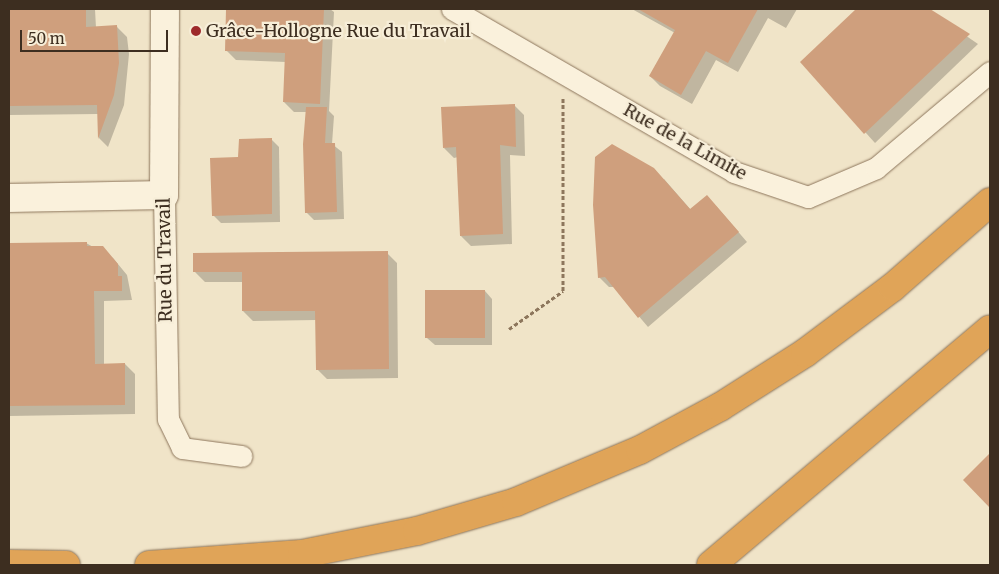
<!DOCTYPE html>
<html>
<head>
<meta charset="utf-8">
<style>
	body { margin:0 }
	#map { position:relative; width:999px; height:574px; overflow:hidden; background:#f0e4c8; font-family:Merriweather,serif }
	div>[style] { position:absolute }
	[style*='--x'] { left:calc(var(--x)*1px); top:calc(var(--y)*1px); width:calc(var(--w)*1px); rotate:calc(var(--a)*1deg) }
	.shadow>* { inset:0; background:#0003 }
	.building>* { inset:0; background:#cf9f7d; transform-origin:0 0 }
	.path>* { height:3px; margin-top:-1.5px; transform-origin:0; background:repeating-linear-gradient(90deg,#8d765c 0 4px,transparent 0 6.5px) }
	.roads { filter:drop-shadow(0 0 1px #8d765c) drop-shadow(0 0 1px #8d765c) }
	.street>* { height:21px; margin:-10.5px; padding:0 10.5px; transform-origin:10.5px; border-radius:10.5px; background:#faf1dc }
	.secondary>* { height:28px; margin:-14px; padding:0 14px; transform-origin:14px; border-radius:14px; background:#faf1dc }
	.highway>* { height:28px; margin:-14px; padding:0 14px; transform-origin:14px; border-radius:14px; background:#e0a458 }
	.dots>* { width:14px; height:14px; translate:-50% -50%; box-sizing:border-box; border:2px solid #f7eed8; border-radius:50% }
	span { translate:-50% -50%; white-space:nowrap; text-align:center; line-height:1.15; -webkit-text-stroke:4.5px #f7eed8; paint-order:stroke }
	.poi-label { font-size:18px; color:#3d2e20 }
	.left { translate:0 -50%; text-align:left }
	.street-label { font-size:18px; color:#3d2e20 }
	.frame { position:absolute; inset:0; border:10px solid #3d2e20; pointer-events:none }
	.scale { position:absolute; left:20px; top:30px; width:148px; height:22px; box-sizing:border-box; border:2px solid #3d2e20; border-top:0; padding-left:6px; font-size:15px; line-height:18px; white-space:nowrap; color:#3d2e20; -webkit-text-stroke:4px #f7eed8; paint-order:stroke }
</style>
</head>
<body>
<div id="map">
	<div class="shadow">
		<div style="clip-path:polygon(9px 9px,95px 9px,96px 28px,117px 27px,127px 37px,129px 54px,124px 105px,108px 147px,99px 138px,98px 114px,9px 115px)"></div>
		<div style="clip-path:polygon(228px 9px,330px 9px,334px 12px,329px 111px,334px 116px,332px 144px,342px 152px,344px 219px,314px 220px,306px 212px,307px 112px,294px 112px,284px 102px,286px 62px,236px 60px,226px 50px)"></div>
		<div style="clip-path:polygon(632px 9px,797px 9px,786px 28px,768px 18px,738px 72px,716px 60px,692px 104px,660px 86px,650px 76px,675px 33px)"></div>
		<div style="clip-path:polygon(858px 9px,927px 9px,978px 44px,875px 143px,802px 62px)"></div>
		<div style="clip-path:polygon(514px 105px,524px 115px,525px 156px,510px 155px,512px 244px,471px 246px,461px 236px,458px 157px,454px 158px,444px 148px)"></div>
		<div style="clip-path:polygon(272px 140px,279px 147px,280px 222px,221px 223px,213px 215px,240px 158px)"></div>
		<div style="clip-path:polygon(664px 179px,691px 210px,716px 206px,747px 242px,648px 327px,614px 287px,609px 287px,599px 277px)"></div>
		<div style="clip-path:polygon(86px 243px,113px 258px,127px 275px,132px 300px,104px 301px,104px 365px,125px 364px,135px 374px,135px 414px,9px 416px,9px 244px)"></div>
		<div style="clip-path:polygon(387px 253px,397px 263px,398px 378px,327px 379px,317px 369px,316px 320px,253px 321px,243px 311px,243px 282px,205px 282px,195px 272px)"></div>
		<div style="clip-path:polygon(485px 291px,492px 299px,492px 345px,435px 345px,427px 338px)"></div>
		<div style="clip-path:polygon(990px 455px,990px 506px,965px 480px)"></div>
	</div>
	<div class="building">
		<div style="clip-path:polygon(9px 9px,86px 9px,86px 27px,117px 25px,119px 63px,114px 95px,98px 139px,97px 105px,9px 106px)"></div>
		<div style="clip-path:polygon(226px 9px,324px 9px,320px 104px,283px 102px,285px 53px,225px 51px)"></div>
		<div style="clip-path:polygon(638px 9px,758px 9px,728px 63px,706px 51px,681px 95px,649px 76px,675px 30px)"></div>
		<div style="clip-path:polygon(856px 9px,930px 9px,970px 34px,864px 134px,800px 62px)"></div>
		<div style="clip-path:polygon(515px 104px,516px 147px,500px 145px,503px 234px,460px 236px,456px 147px,443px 148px,441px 107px)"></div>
		<div style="clip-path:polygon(306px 107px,327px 107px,325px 143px,335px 143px,337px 212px,305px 213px,303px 144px)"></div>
		<div style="clip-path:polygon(272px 138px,272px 214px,212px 216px,210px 158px,238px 157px,239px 139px)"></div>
		<div style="clip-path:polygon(612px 144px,654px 168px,690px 209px,707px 195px,739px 232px,638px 318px,605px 277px,598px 278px,593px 205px,595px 157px)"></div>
		<div style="clip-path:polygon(87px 242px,87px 246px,103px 246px,118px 264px,118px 276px,122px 276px,122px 291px,94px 291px,95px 364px,125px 363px,125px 405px,9px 406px,9px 243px)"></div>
		<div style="clip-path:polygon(388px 251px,389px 369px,316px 370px,315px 311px,242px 311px,242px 272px,193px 272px,193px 253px)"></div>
		<div style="left:425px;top:290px;width:60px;height:48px"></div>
		<div style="clip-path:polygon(990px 453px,990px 508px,963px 480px)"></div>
	</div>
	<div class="path">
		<div style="--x:509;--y:329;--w:66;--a:-35.1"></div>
		<div style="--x:563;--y:291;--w:195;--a:-90"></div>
	</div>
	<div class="roads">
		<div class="street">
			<div style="--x:452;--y:9;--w:326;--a:30"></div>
			<div style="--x:734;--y:172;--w:78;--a:18.7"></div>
			<div style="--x:808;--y:197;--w:74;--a:-23.1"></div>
			<div style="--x:876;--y:168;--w:149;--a:-40.1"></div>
			<div style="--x:164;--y:195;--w:224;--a:89"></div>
			<div style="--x:168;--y:419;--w:32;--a:64"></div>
			<div style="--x:182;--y:448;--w:60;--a:7.7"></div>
		</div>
		<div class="secondary">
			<div style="--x:9;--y:198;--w:155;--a:-1.1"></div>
			<div style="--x:164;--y:195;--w:186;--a:-89.7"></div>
		</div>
		<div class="highway">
			<div style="--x:9;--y:564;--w:57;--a:1"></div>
			<div style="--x:149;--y:565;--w:153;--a:-4.1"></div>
			<div style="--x:302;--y:554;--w:117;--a:-11.3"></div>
			<div style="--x:417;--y:531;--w:103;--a:-16.3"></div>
			<div style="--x:516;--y:502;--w:134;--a:-22.8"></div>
			<div style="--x:640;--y:450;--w:91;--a:-28.3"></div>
			<div style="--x:720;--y:407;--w:101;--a:-32.4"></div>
			<div style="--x:805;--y:353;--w:110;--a:-36.9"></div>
			<div style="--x:893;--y:287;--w:129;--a:-41.2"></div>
			<div style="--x:711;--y:565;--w:365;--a:-40.2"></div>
		</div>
	</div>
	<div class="dots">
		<div style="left:196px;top:31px;background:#9e2a2b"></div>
	</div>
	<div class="poi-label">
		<span class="left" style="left:206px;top:31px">Grâce-Hollogne Rue du Travail</span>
	</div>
	<div class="street-label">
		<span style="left:685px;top:142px;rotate:29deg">Rue de la Limite</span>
		<span style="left:165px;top:260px;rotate:-91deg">Rue du Travail</span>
	</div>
	<div class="frame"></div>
	<div class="scale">50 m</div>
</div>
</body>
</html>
